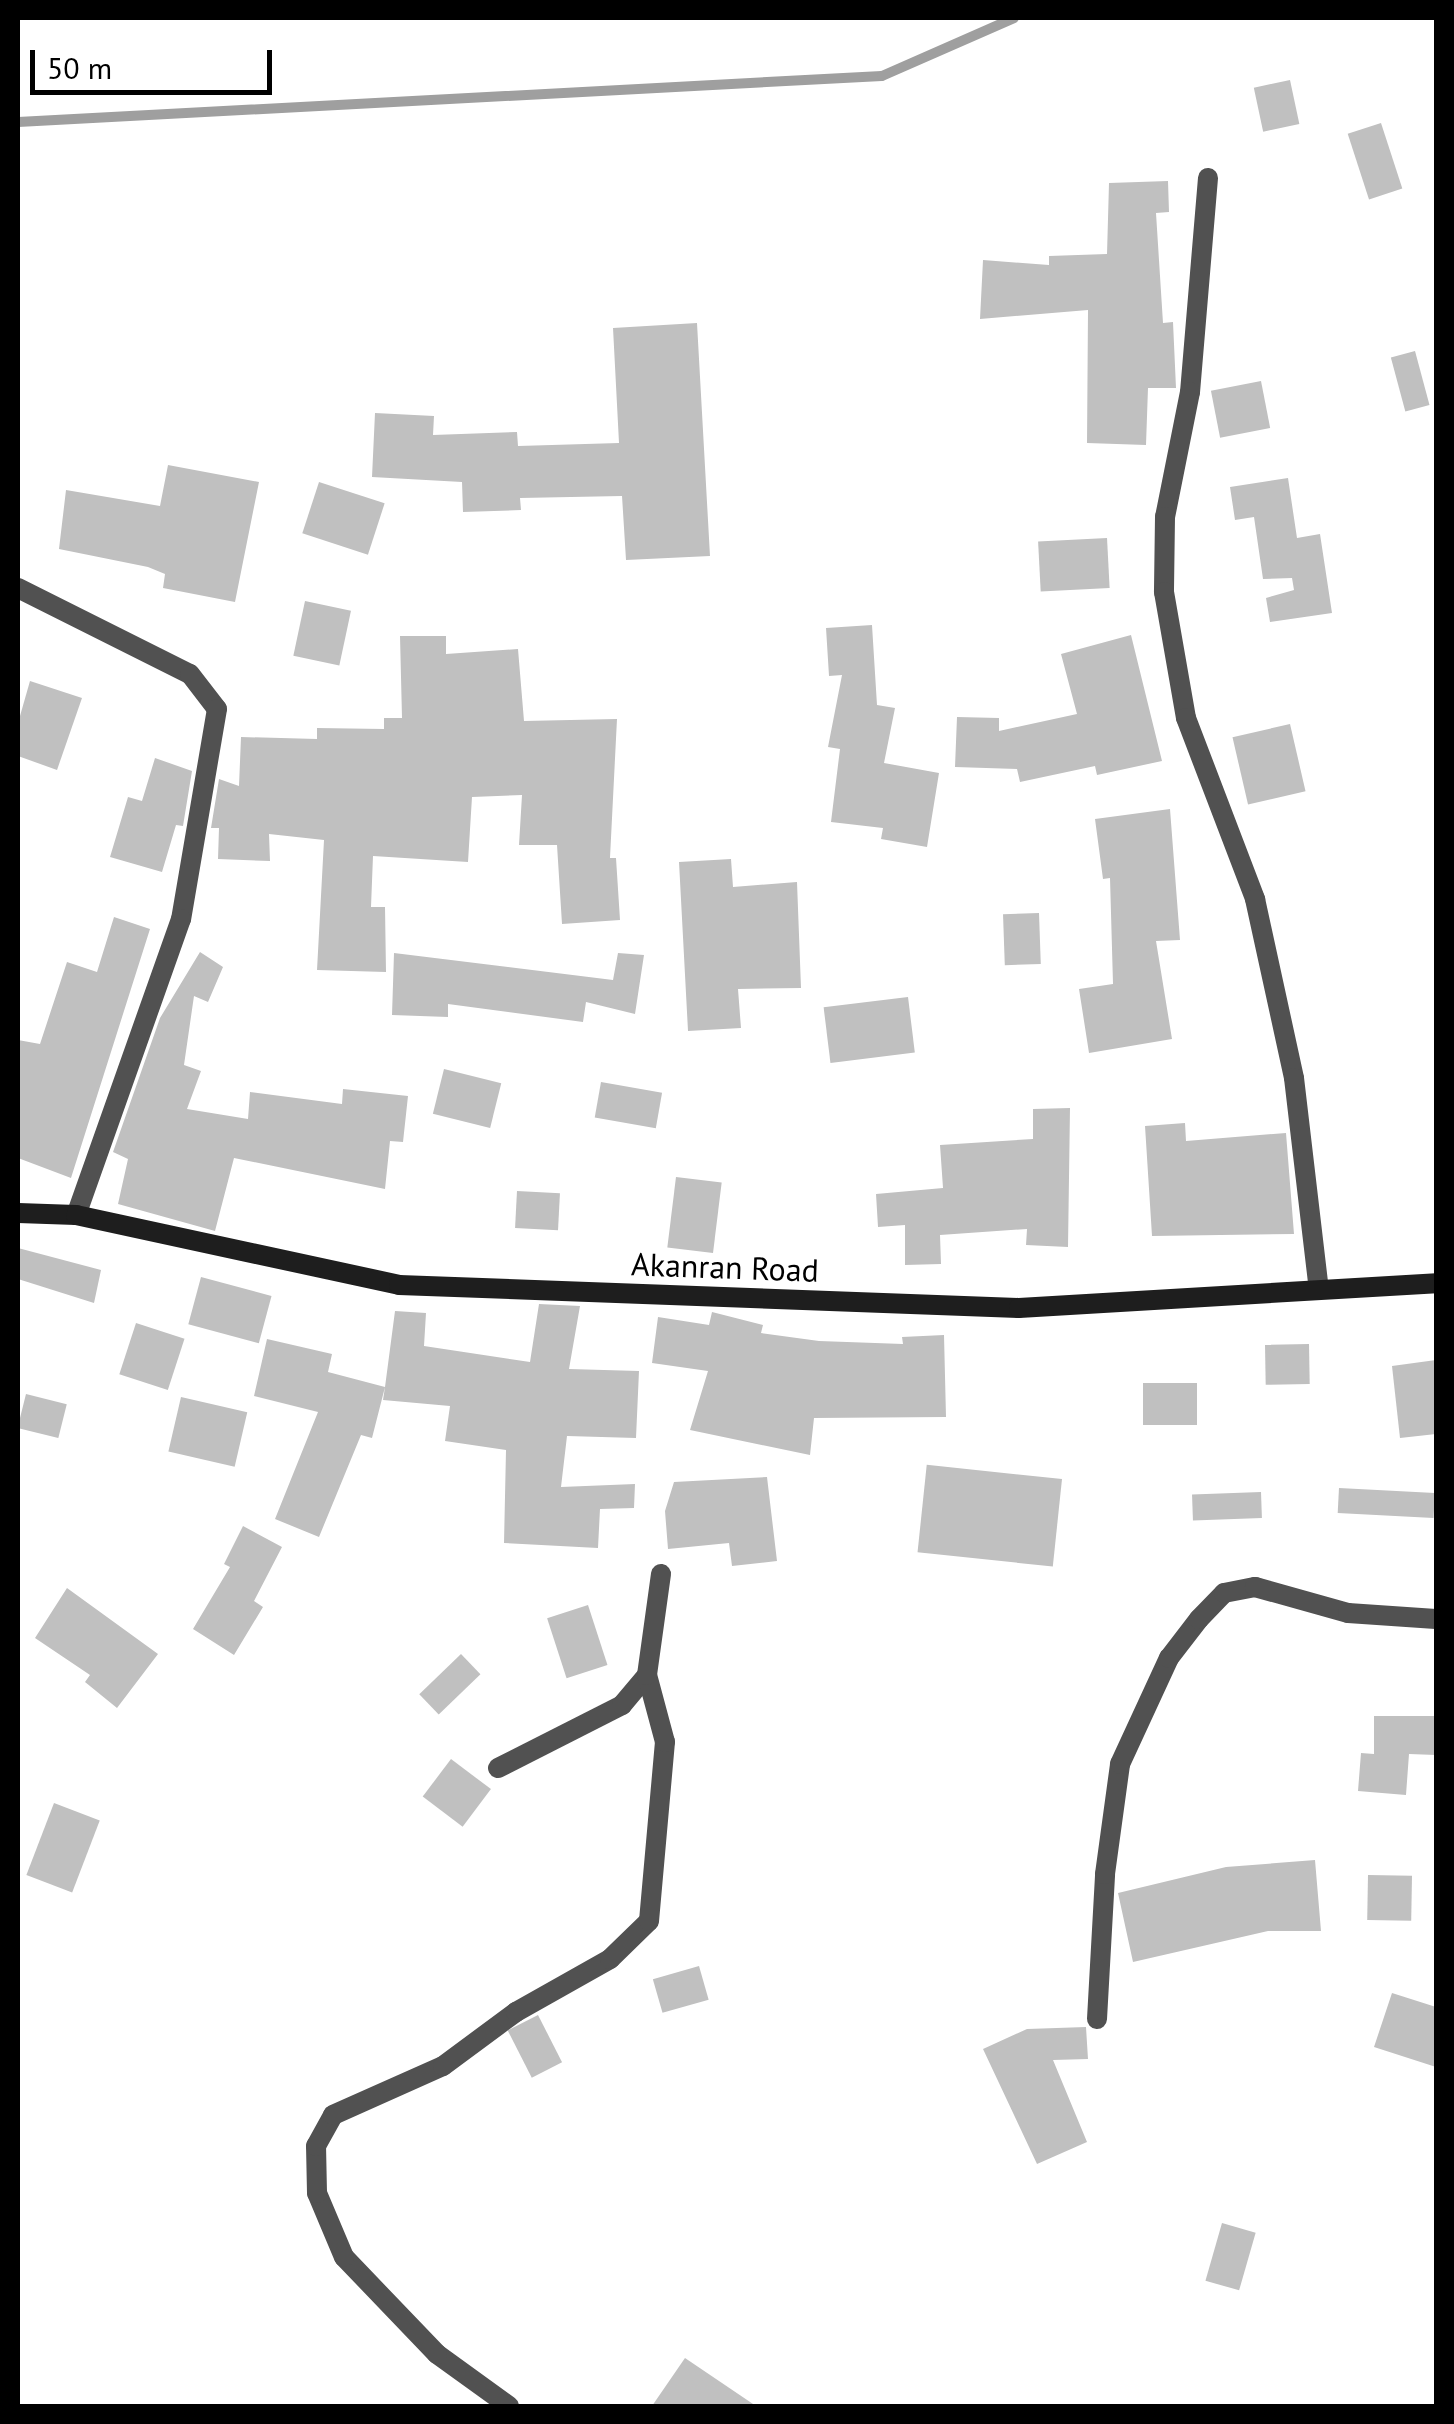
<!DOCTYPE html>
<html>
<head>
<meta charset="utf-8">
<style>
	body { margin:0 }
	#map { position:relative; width:1454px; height:2424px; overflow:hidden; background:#fff; font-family:"PT Sans",sans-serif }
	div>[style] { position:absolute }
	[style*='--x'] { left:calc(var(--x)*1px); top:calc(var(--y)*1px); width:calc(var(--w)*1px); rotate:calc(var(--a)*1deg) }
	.stream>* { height:10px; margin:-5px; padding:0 5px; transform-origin:5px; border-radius:5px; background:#9f9f9f }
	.building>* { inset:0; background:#c0c0c0; transform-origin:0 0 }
	.street>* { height:20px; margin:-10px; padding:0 10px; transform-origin:10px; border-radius:10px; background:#515151 }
	.secondary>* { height:20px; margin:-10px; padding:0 10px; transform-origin:10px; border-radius:10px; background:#1e1e1e }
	span { translate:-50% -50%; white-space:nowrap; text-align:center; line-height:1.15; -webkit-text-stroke:8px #fff; paint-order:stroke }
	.street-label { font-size:32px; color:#000 }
	.frame { position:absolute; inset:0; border:20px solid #000; pointer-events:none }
	.scale { position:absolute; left:30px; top:50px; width:242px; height:45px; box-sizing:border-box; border:5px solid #000; border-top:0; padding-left:12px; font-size:30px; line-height:35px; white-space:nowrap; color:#000; -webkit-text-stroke:8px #fff; paint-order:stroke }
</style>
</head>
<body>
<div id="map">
	<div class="stream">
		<div style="--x:18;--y:122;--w:865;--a:-3.05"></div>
		<div style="--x:882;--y:76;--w:144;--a:-23.7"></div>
	</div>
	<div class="building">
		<div style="left:1290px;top:80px;width:45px;height:37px;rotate:78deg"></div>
		<div style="left:1381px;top:123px;width:69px;height:35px;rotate:72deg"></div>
		<div style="clip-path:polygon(1168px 181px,1169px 212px,1156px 213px,1163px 323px,1173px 322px,1176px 388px,1148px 388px,1146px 445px,1087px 443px,1088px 310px,980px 319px,983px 260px,1049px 265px,1049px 256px,1107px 254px,1109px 183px)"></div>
		<div style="clip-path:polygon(697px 323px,710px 556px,626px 560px,622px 496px,520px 498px,521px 510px,463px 512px,462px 482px,372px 477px,375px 413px,434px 416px,433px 435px,517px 432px,518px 446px,619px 443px,613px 328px)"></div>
		<div style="left:1415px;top:351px;width:56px;height:25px;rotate:75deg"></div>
		<div style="left:1261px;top:381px;width:48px;height:51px;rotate:79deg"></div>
		<div style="clip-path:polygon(168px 465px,259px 482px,235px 602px,163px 588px,165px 574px,148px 567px,59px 549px,66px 490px,160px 506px)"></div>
		<div style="clip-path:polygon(1288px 478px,1297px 538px,1320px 534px,1332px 613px,1270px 622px,1266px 598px,1294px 590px,1292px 578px,1263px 579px,1254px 517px,1235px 520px,1230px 487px)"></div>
		<div style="left:319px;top:482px;width:69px;height:54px;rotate:18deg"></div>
		<div style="left:1107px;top:538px;width:50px;height:69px;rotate:87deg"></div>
		<div style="left:305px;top:601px;width:47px;height:56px;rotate:12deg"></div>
		<div style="clip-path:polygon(872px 625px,877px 705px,895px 708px,884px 763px,939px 773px,927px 847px,881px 839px,883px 828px,831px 822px,840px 749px,828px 747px,842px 675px,829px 676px,826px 628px)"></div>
		<div style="clip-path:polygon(1131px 635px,1162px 761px,1097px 775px,1095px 766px,1020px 782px,1017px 769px,955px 767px,957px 717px,999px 718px,999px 731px,1077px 714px,1061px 654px)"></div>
		<div style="clip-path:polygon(400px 636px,446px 636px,446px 654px,518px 649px,524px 721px,617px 719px,610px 858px,616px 858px,620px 920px,562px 924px,557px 845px,519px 845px,522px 795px,472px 797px,468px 862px,373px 856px,371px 907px,385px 907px,386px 972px,317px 970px,324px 840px,269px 834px,270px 861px,218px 859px,219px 828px,211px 828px,219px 779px,239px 786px,241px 737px,317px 739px,317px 728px,384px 729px,384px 718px,402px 718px)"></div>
		<div style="clip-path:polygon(30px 681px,82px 698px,57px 770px,18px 756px,18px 723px)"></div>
		<div style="left:1290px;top:724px;width:69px;height:59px;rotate:77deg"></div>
		<div style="clip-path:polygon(155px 758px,192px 771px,183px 826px,176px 825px,162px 872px,110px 857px,128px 797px,142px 801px)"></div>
		<div style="clip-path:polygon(1170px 809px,1180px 940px,1156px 941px,1172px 1039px,1089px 1053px,1079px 989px,1113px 984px,1110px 878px,1103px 879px,1095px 819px)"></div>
		<div style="clip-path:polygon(731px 859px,733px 887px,797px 882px,801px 988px,738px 989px,741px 1028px,688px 1031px,679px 862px)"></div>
		<div style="left:1039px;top:913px;width:51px;height:36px;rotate:88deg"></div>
		<div style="clip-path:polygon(114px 917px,150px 929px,71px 1178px,18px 1158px,18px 1040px,40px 1044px,67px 962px,97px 972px)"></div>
		<div style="clip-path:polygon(200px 952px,223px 967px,208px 1002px,194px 996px,184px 1065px,201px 1071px,187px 1109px,248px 1119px,250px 1092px,342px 1104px,343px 1089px,408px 1096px,403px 1142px,390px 1141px,385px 1189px,234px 1158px,215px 1231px,118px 1204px,128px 1159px,113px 1152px,160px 1018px)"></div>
		<div style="clip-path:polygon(394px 953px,613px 980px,618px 953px,644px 955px,635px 1014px,586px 1002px,583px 1022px,448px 1004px,448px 1017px,392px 1015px)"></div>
		<div style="left:908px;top:997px;width:56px;height:85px;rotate:83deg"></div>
		<div style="left:444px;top:1069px;width:59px;height:46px;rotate:14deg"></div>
		<div style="left:601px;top:1082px;width:62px;height:36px;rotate:10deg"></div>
		<div style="clip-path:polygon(1070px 1108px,1068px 1247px,1026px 1245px,1027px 1229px,940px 1235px,941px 1264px,905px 1265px,905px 1225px,878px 1227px,876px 1194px,943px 1188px,940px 1145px,1033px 1139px,1033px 1109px)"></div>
		<div style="clip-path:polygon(1185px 1123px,1186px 1141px,1286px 1133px,1294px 1234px,1152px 1236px,1145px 1126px)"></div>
		<div style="left:676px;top:1177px;width:46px;height:71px;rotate:7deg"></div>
		<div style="left:517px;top:1191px;width:43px;height:37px;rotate:3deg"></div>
		<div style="clip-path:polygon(18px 1248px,101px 1270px,94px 1303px,18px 1279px)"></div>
		<div style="left:201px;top:1277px;width:73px;height:49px;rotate:15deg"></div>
		<div style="clip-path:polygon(539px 1304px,580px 1306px,569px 1369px,639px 1371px,636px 1438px,567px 1436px,561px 1487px,635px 1484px,634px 1508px,600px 1509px,598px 1548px,504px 1543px,506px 1450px,445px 1441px,450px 1406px,383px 1400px,385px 1387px,372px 1438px,361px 1435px,319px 1537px,275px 1519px,318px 1412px,254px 1396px,267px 1339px,332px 1354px,328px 1372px,385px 1387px,395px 1311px,426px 1313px,424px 1346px,530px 1362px)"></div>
		<div style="clip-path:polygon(712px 1312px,763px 1325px,761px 1333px,819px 1341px,903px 1344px,902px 1337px,944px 1335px,946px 1417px,814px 1418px,810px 1455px,690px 1430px,708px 1371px,652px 1363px,658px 1317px,709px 1325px)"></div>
		<div style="left:136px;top:1323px;width:51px;height:54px;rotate:18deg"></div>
		<div style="left:1309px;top:1344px;width:40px;height:44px;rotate:89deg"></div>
		<div style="clip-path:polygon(1436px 1360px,1436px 1434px,1400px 1438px,1392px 1366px)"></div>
		<div style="left:1143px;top:1383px;width:54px;height:42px"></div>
		<div style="left:26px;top:1394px;width:42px;height:35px;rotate:14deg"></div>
		<div style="left:181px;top:1397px;width:68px;height:56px;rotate:13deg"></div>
		<div style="clip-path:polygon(767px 1477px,777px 1561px,732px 1566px,729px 1543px,668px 1549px,665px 1511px,674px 1482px)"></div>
		<div style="left:1062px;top:1479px;width:88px;height:136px;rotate:96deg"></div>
		<div style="left:1339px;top:1488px;width:96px;height:25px;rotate:3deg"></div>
		<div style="left:1261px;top:1492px;width:26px;height:69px;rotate:88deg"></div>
		<div style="clip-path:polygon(243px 1526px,282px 1547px,254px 1601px,263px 1607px,234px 1655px,193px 1629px,230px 1567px,224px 1564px)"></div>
		<div style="clip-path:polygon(67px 1588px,158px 1654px,117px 1708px,85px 1682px,90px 1675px,35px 1638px)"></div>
		<div style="left:588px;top:1605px;width:63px;height:43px;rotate:72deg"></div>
		<div style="left:461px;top:1654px;width:28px;height:58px;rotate:46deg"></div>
		<div style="clip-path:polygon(1374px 1716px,1436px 1716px,1436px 1755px,1409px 1754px,1406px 1795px,1358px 1791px,1361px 1753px,1374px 1754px)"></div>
		<div style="left:451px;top:1759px;width:50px;height:47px;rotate:37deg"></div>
		<div style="left:54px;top:1803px;width:49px;height:77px;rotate:21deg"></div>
		<div style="clip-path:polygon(1315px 1860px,1321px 1931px,1268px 1931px,1133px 1962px,1118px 1893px,1226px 1867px)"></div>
		<div style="left:1368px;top:1875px;width:44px;height:45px;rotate:1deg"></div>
		<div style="left:699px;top:1966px;width:35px;height:48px;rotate:74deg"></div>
		<div style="clip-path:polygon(1392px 1993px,1436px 2007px,1436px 2067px,1374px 2047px)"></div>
		<div style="left:538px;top:2015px;width:53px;height:34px;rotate:63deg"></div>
		<div style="clip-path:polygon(1086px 2027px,1088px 2059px,1053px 2060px,1087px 2142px,1037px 2164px,983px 2049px,1027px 2029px)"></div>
		<div style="left:1222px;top:2223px;width:35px;height:60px;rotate:16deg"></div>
		<div style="clip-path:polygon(685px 2358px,756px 2406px,652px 2406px)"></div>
	</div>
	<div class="street">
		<div style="--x:1208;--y:178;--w:215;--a:94.8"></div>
		<div style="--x:1190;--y:392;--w:127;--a:101.3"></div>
		<div style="--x:1165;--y:517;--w:75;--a:90.8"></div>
		<div style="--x:1164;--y:592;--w:128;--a:80.1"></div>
		<div style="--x:1186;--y:718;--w:194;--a:69.1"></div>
		<div style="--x:1255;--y:899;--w:183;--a:77.7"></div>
		<div style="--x:1294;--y:1078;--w:213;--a:83.3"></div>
		<div style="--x:18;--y:588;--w:192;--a:26.6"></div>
		<div style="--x:190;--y:674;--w:44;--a:52.4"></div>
		<div style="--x:217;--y:709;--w:213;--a:99.7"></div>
		<div style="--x:181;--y:919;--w:314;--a:109.5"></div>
		<div style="--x:498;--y:1768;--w:139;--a:-26.9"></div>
		<div style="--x:622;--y:1705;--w:39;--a:-50"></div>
		<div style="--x:1097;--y:2019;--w:145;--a:-86.8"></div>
		<div style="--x:1105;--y:1874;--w:111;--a:-82.2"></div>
		<div style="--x:1120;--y:1764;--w:117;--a:-65.2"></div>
		<div style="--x:1169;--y:1658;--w:49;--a:-52.4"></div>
		<div style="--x:1199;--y:1619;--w:36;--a:-46"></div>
		<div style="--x:1224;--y:1593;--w:32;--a:-11"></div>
		<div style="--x:1255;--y:1587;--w:97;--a:15.6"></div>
		<div style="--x:1348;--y:1613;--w:88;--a:3.9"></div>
		<div style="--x:509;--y:2406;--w:89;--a:-144.2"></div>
		<div style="--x:437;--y:2354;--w:134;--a:-133.8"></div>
		<div style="--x:344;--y:2257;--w:69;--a:-112.9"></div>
		<div style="--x:317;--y:2193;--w:47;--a:-91.2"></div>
		<div style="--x:316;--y:2146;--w:35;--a:-61"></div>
		<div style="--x:333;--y:2115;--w:120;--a:-24"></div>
		<div style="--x:443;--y:2066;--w:91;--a:-36.5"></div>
		<div style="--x:516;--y:2012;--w:108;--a:-29.4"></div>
		<div style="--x:610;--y:1959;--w:54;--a:-44.3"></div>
		<div style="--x:649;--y:1921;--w:180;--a:-84.9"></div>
		<div style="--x:665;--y:1742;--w:69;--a:-105"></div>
		<div style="--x:647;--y:1675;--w:102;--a:-82.1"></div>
	</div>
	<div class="secondary">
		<div style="--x:18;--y:1213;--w:58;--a:2"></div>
		<div style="--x:76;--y:1215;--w:330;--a:12.2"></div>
		<div style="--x:399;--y:1285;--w:620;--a:2.12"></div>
		<div style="--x:1019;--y:1308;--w:418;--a:-3.4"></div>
	</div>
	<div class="street-label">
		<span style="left:725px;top:1267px;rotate:2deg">Akanran Road</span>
	</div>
	<div class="frame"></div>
	<div class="scale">50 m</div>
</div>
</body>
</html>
